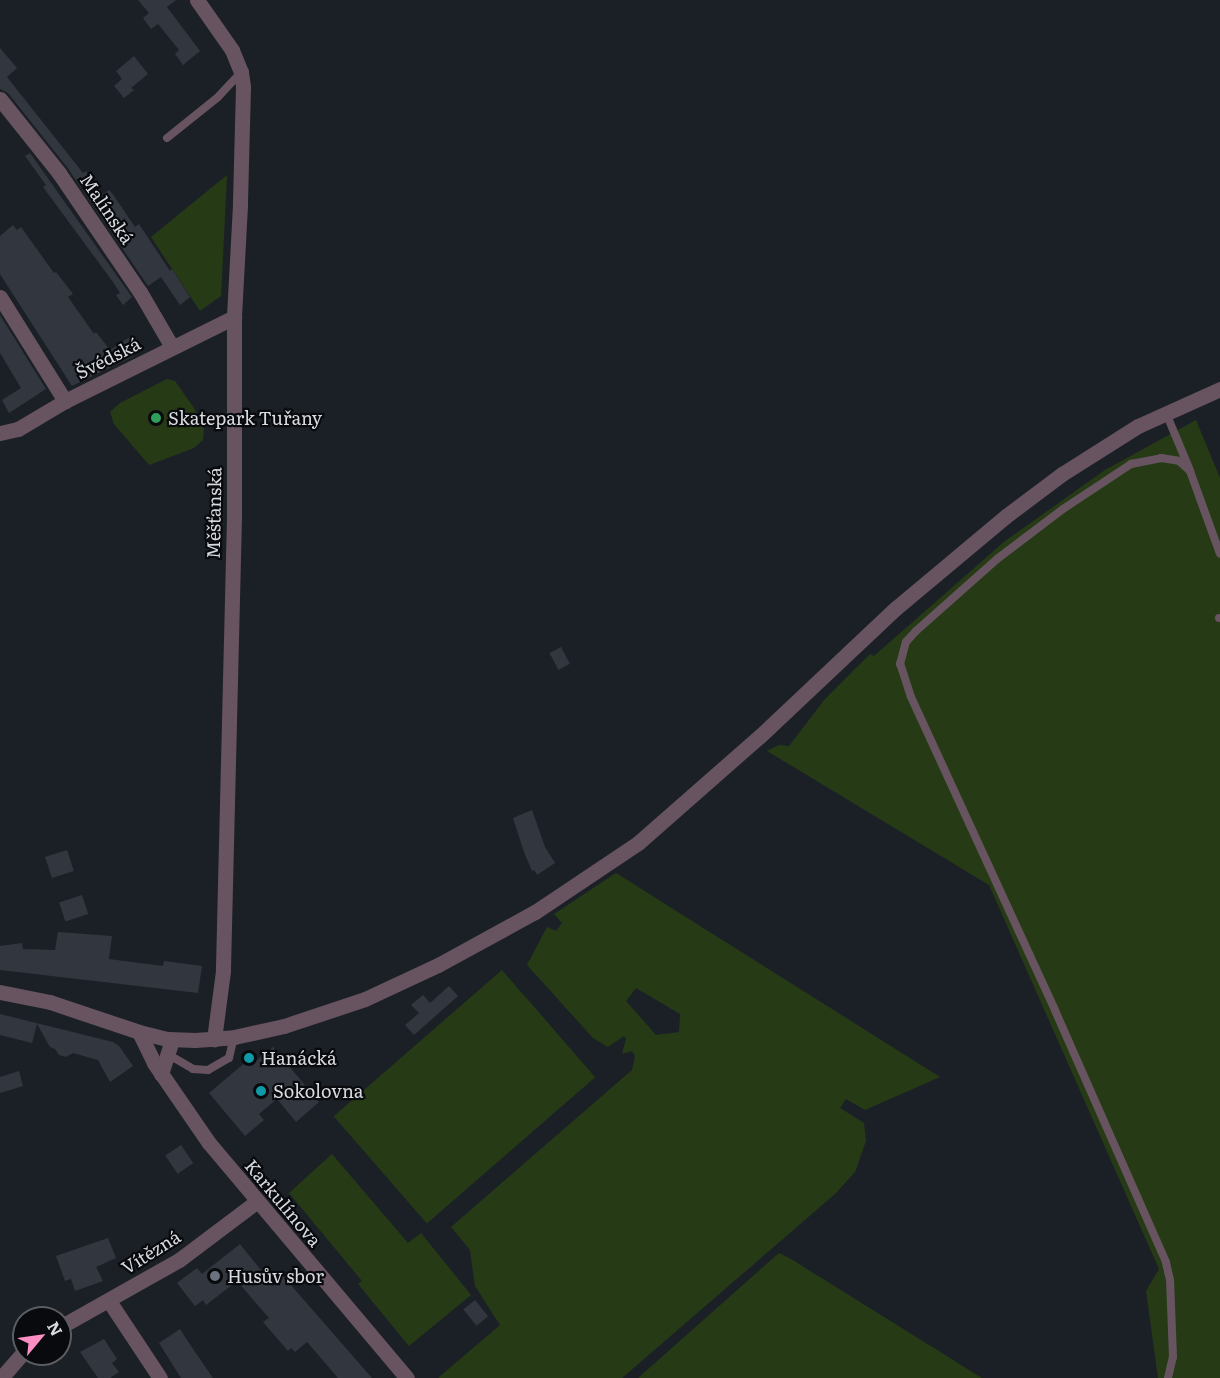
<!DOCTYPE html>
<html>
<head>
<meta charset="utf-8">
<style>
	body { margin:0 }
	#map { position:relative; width:1220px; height:1378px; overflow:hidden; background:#1b2027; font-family:Literata,serif }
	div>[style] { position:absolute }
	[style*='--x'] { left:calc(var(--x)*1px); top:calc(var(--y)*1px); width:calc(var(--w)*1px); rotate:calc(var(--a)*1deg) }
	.green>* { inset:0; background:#263b15; transform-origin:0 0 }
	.building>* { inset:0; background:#32373f; transform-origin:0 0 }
	.service>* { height:8px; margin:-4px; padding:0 4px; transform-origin:4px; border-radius:4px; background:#685461 }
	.minor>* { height:15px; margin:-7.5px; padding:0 7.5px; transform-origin:7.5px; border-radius:7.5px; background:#685461 }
	.tertiary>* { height:15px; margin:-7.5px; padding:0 7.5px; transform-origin:7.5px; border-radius:7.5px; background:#685461 }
	.dots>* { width:16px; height:16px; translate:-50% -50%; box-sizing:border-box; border:3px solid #080a0d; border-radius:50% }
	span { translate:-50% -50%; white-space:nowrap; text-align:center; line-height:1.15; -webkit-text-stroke:4.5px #080a0d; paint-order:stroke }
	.street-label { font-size:18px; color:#d7dadf }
	.poi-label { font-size:18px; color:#d7dadf }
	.left { translate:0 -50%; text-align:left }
	.north { position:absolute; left:12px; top:1306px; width:60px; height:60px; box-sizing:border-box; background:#080a0d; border:2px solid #5b5d61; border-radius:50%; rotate:61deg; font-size:16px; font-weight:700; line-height:24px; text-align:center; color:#d7dadf }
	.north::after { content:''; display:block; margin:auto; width:21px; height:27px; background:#fc8fc2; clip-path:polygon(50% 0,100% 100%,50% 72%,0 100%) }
</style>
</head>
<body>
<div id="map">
	<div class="green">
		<div style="clip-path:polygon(227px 175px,221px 296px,200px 311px,151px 237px)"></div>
		<div style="clip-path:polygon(167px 379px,175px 381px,194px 408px,204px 428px,203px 440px,194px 448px,149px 465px,114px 424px,110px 412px,120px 403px)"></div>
		<div style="clip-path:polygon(1196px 420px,1220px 478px,1220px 1378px,1158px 1378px,1146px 1291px,1159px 1269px,989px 885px,767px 751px,779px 745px,789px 746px,825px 699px,870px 654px,874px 656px,1005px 541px,1105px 470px)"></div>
		<div style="clip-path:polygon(evenodd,616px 873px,940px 1077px,865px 1110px,846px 1099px,840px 1108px,864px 1123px,866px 1141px,855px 1172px,835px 1194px,622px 1378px,438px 1378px,500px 1325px,475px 1286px,470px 1250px,451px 1227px,632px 1070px,635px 1056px,632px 1051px,622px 1054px,626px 1039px,624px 1036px,608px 1047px,593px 1038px,527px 965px,547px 927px,556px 931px,562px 923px,554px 914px,616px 873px,636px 988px,680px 1014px,679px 1032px,656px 1035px,626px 1001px,636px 988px)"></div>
		<div style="left:502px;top:970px;width:142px;height:223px;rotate:49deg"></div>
		<div style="clip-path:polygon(332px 1154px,408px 1243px,421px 1233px,471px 1295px,409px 1346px,358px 1284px,362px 1281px,289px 1193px)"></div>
		<div style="clip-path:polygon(779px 1253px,791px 1259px,982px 1378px,638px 1378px)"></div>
	</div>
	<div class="building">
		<div style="clip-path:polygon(138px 0,176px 0,167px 7px,200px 51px,183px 65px,175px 54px,179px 50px,158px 24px,151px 29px,143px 18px,149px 13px)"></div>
		<div style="clip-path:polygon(0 48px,17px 68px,7px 77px,83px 173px,86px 171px,103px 194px,109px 190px,112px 193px,135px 227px,139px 224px,170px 271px,165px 274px,172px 269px,190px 297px,180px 305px,161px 277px,148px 286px,67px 167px,8px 93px,0 89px)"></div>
		<div style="clip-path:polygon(134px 56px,148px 74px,131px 88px,134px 90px,124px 98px,114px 86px,122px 79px,116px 71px)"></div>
		<div style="clip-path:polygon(30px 153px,132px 297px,123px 305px,116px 295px,120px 293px,113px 282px,43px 187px,46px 185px,25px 156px)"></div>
		<div style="clip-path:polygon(13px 225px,17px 230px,21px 227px,54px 273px,56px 272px,73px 294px,68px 297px,94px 334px,96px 332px,110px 350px,130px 337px,136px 347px,131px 350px,134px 356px,72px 386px,0 274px,0 236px)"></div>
		<div style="clip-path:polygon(0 315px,46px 389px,9px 413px,2px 400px,21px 388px,0 353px)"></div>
		<div style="left:561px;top:647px;width:19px;height:13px;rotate:62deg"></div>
		<div style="clip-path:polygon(532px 810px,545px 847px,555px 863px,537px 875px,534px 870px,532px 871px,524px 852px,513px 818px)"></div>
		<div style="left:67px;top:850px;width:22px;height:23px;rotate:72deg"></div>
		<div style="left:82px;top:895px;width:20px;height:24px;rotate:72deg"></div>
		<div style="clip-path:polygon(58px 932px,112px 936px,109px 959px,163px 966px,164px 961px,202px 966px,198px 993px,0 970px,0 946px,22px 943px,23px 949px,55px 950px)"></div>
		<div style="clip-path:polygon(449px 986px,458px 996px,414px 1035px,405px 1025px,419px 1013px,411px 1005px,423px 995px,430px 1003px)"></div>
		<div style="clip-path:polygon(0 1014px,113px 1042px,119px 1046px,133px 1066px,110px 1082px,98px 1060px,73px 1053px,66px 1057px,59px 1055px,55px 1049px,50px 1047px,37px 1024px,32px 1043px,0 1035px)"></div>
		<div style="clip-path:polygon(273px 1047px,319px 1102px,296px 1122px,277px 1099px,259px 1114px,264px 1120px,245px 1136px,209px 1093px,253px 1056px,257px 1060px)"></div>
		<div style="clip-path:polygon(19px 1071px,23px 1086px,0 1093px,0 1077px)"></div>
		<div style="left:181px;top:1145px;width:22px;height:19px;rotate:56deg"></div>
		<div style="clip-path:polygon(108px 1238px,116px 1258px,96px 1267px,103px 1281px,75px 1291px,71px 1279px,65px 1281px,56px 1256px)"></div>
		<div style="clip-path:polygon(240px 1244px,273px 1285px,283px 1276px,372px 1378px,338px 1378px,307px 1342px,295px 1352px,291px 1348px,288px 1351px,263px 1322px,269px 1318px,237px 1281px,206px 1305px,203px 1300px,195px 1306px,177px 1283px,197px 1268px,202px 1274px)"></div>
		<div style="left:475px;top:1300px;width:21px;height:15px;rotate:51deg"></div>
		<div style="clip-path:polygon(180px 1329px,191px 1346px,213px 1378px,181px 1378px,159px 1343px)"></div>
		<div style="clip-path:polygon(104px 1339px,117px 1359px,112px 1363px,119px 1372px,110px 1378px,98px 1378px,80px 1352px)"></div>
	</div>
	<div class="service">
		<div style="--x:167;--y:138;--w:65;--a:-38.8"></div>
		<div style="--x:218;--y:97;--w:33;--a:-47"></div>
		<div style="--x:1166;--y:413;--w:60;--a:67.3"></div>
		<div style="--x:1219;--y:618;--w:1;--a:0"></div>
		<div style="--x:169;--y:1055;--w:28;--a:30"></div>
		<div style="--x:193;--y:1069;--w:15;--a:4"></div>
		<div style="--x:208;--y:1070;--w:24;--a:-30"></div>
		<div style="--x:229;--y:1058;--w:22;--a:-77"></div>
		<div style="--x:1168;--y:1378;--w:22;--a:-77"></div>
		<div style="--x:1173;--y:1357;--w:77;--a:-92.2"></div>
		<div style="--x:1170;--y:1280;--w:18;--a:-103"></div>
		<div style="--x:1166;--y:1262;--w:275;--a:-113.8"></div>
		<div style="--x:1055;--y:1010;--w:345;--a:-114.7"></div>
		<div style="--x:911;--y:697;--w:35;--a:-108"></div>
		<div style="--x:900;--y:664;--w:23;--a:-75"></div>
		<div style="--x:906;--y:642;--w:15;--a:-48"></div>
		<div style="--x:916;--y:631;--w:108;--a:-41.6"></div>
		<div style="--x:997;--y:559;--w:83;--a:-37.1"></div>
		<div style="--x:1063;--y:509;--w:82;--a:-33.5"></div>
		<div style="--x:1131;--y:464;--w:31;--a:-11"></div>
		<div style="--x:1161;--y:458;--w:18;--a:9"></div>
		<div style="--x:1179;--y:461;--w:15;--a:42"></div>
		<div style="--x:1190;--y:471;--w:88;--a:70.1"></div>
	</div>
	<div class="minor">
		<div style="--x:197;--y:0;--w:61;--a:55"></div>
		<div style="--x:232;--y:50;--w:24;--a:68"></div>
		<div style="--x:241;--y:72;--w:15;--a:82"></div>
		<div style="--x:243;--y:87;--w:118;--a:91.5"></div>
		<div style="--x:240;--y:205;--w:112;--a:93.1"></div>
		<div style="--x:234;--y:317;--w:200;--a:90"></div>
		<div style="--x:234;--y:517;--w:454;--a:91.4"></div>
		<div style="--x:223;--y:971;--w:69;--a:97.5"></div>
		<div style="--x:0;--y:99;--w:95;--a:51.4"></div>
		<div style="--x:59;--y:173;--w:144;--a:55.8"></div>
		<div style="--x:140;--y:292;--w:64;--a:59.8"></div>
		<div style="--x:0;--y:297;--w:123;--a:58"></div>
		<div style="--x:0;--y:433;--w:18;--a:-13"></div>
		<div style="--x:18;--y:429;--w:55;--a:-30.8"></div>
		<div style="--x:65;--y:401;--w:189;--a:-26.4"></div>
		<div style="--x:139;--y:1032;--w:34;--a:64"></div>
		<div style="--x:154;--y:1063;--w:97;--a:55.5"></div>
		<div style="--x:209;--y:1143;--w:307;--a:49.9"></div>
		<div style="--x:161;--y:1074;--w:36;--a:-72"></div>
		<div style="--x:109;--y:1301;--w:92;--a:56.5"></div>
		<div style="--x:60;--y:1327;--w:137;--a:-29.4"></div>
		<div style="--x:179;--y:1260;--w:96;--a:-37"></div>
		<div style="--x:1;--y:1378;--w:35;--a:-49"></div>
	</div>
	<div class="tertiary">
		<div style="--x:0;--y:992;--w:51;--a:11.3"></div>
		<div style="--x:50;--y:1002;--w:94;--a:18.6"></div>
		<div style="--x:139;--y:1032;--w:30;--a:14"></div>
		<div style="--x:168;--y:1039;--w:27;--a:2"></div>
		<div style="--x:195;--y:1040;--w:39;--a:-4"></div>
		<div style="--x:234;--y:1037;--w:51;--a:-12.4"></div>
		<div style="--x:284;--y:1026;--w:85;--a:-18.4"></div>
		<div style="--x:365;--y:999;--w:81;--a:-25"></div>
		<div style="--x:438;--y:965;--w:111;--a:-28.7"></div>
		<div style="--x:535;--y:912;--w:124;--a:-33.8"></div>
		<div style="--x:638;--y:843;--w:162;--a:-41.3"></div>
		<div style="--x:760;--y:736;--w:187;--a:-43.3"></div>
		<div style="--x:896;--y:608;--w:143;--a:-39.9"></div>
		<div style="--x:1006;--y:516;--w:70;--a:-36.9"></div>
		<div style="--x:1062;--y:474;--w:90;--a:-32.3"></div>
		<div style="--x:1138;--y:426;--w:90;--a:-24.3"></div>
	</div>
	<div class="dots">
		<div style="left:156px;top:418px;background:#2e9e5b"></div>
		<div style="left:249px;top:1058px;background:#0f9aa8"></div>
		<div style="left:261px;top:1091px;background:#0f9aa8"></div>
		<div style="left:215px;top:1276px;background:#6b7280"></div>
	</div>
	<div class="street-label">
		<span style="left:107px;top:209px;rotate:56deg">Malínská</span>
		<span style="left:108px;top:358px;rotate:-27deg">Švédská</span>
		<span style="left:214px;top:513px;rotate:-89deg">Měšťanská</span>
		<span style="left:283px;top:1203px;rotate:50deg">Karkulínova</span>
		<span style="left:151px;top:1252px;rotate:-32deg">Vítězná</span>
	</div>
	<div class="poi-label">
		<span class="left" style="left:168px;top:418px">Skatepark Tuřany</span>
		<span class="left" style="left:261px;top:1058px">Hanácká</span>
		<span class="left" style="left:273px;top:1091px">Sokolovna</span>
		<span class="left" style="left:227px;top:1276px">Husův sbor</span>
	</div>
	<div class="north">N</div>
</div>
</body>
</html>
